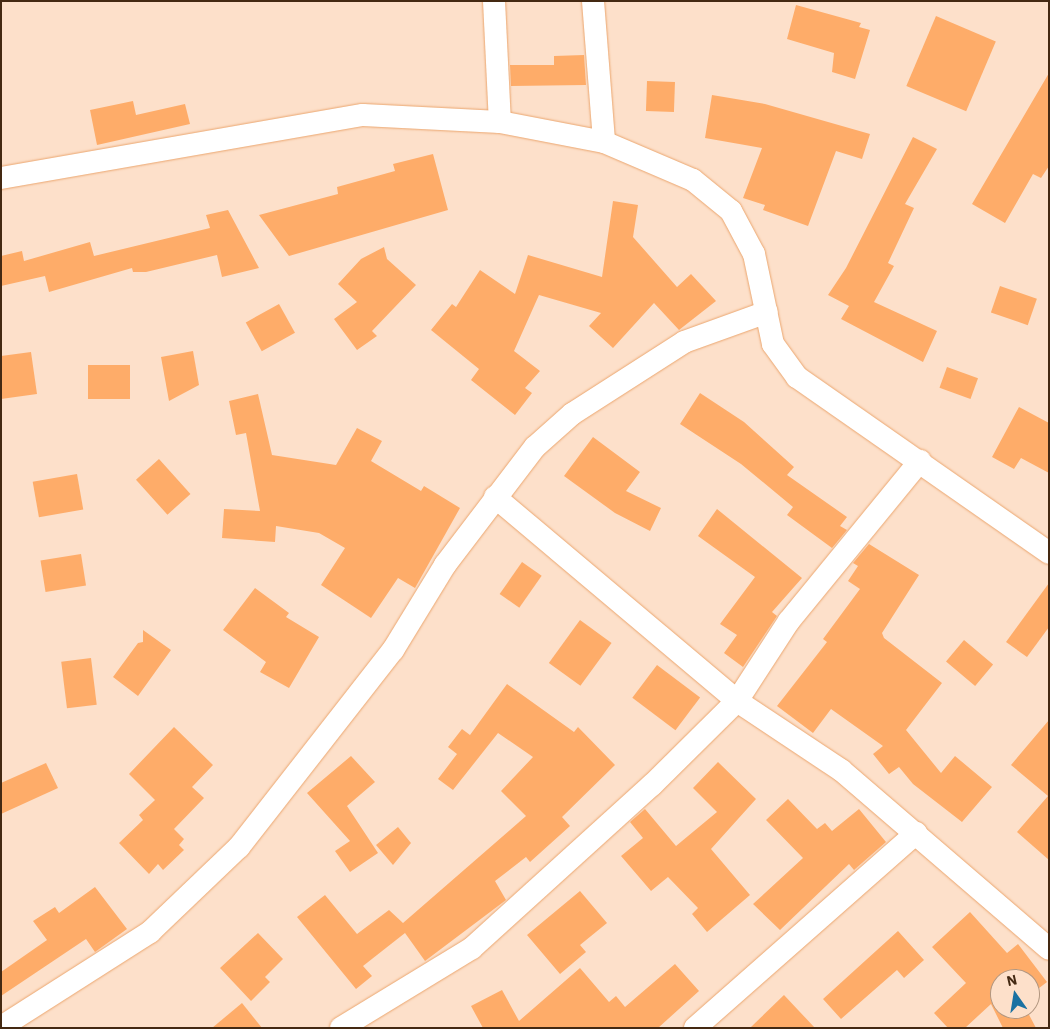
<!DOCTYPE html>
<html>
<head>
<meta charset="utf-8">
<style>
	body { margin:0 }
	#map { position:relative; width:1050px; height:1029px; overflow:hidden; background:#fde0ca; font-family:"IBM Plex Sans",sans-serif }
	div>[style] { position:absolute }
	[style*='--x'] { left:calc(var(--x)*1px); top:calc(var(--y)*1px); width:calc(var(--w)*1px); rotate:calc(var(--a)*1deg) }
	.building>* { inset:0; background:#feac69; transform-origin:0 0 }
	.roads { filter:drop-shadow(0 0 1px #eba66f) drop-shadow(0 0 1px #eba66f) }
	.minor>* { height:22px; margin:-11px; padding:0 11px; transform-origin:11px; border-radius:11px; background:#fff }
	span { translate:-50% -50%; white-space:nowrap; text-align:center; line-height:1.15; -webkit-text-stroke:5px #fde0ca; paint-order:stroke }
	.frame { position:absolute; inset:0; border:2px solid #442912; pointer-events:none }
	.north { position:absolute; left:990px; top:969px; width:50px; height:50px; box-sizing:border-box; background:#fde0ca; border:1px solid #b39780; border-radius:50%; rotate:347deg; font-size:14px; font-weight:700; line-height:20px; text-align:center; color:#442912 }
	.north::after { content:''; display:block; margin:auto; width:18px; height:22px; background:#1b72a2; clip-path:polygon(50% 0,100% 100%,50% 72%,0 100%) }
</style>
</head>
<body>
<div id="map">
	<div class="building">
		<div style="clip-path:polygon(796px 5px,861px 23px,859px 27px,870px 30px,855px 79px,832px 72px,834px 53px,787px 39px)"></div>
		<div style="left:936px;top:16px;width:65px;height:76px;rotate:23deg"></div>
		<div style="clip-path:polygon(584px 55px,586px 85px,511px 86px,510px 65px,554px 65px,554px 56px)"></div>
		<div style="clip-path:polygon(1049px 73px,1049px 166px,1041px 178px,1033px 174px,1005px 223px,972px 204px)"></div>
		<div style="left:647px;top:81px;width:28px;height:30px;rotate:2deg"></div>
		<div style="clip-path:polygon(712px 95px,765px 104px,870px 134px,862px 159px,836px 151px,808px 226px,763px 210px,765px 205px,743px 198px,762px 148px,705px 138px)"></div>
		<div style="clip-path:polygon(133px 101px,136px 115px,185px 104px,190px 124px,97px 145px,90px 110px)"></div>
		<div style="clip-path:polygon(913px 137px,937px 149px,905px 204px,914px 208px,888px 263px,894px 266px,874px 302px,937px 331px,923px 362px,841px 319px,849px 306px,828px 295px,846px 268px)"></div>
		<div style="clip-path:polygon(433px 154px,448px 210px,289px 256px,259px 215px,338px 194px,337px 187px,395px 171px,393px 164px)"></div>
		<div style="clip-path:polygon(613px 201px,638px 205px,633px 237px,677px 287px,691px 274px,716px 301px,679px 330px,654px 303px,613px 348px,589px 326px,601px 313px,539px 295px,514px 351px,540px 371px,525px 388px,532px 393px,515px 415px,471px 380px,479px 369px,431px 330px,452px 304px,456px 307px,480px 270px,515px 294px,528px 255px,602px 277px)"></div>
		<div style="clip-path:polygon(228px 210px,259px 268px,222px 277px,217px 255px,146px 272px,133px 272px,132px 268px,49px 292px,45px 276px,1px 286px,1px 256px,22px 251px,24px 261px,90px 242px,94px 256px,210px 228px,206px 215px)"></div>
		<div style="clip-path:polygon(384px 247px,387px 259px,416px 285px,372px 331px,377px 336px,357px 350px,334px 319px,357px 302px,338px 284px,361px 259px)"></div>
		<div style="left:1000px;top:286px;width:39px;height:28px;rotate:19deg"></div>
		<div style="left:279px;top:304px;width:33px;height:38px;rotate:61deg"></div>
		<div style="clip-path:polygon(193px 351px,199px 385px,169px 401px,161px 357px)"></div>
		<div style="clip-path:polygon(31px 352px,37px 394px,1px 399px,1px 356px)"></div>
		<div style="left:88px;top:365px;width:42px;height:34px"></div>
		<div style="left:947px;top:367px;width:33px;height:22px;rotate:20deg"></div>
		<div style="clip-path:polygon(700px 393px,744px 422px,794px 467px,787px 475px,847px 517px,840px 526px,847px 530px,832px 548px,787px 515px,793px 507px,741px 464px,680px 424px)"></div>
		<div style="clip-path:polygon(258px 394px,272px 455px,336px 465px,357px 428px,382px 441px,371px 461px,421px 491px,424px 486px,460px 508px,415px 588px,398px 578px,371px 618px,321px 585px,345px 548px,319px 533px,276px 526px,275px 542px,222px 538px,224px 509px,260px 511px,246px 433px,236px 435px,229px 401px)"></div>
		<div style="clip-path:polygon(1019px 407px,1049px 423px,1049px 473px,1021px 458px,1014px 469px,992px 457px)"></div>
		<div style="clip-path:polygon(593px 437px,640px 472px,626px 491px,661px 508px,650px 531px,615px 513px,564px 476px)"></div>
		<div style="left:159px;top:459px;width:47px;height:31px;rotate:48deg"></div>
		<div style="left:77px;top:474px;width:36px;height:45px;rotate:80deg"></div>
		<div style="clip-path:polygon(717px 509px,802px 578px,772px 612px,777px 616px,743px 667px,724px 653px,737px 635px,720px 624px,755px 577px,698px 536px)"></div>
		<div style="clip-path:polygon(869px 544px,919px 575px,882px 633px,884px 638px,942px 683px,906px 730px,941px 773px,955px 756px,992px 787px,962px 822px,913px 784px,899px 767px,889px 774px,873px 754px,883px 746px,831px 709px,813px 733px,777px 706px,827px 642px,823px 639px,860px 589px,848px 581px,858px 566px,853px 563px)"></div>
		<div style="left:81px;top:554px;width:32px;height:41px;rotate:81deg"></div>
		<div style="left:522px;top:562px;width:24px;height:39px;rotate:35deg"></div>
		<div style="clip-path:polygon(1049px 583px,1049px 627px,1027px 657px,1006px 642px)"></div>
		<div style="clip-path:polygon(255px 588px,289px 613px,286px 617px,319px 637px,289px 688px,260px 672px,266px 662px,223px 630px)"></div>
		<div style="left:580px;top:620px;width:39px;height:53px;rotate:36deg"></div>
		<div style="clip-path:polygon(143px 630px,171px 650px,138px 696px,113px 677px,138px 643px,143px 642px)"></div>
		<div style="left:964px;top:640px;width:38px;height:28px;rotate:40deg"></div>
		<div style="left:91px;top:658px;width:47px;height:30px;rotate:83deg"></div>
		<div style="left:657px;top:665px;width:54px;height:41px;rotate:37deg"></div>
		<div style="clip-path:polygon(507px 684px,574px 732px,578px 727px,615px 765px,562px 817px,570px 826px,530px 862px,526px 857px,495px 881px,506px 900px,425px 961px,405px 933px,363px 966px,372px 976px,356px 989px,297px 917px,325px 895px,357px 934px,389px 910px,403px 923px,526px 816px,501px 791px,533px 757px,498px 733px,453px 790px,438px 779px,457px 754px,448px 747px,462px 729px,470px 735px)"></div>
		<div style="clip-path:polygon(1049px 720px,1049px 860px,1017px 832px,1048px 796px,1011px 765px)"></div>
		<div style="clip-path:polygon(174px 727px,213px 765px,192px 787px,204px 798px,174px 829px,184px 839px,179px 845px,184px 850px,163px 870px,158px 864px,149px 874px,119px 843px,143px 820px,139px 815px,155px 800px,129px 774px)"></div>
		<div style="clip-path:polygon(351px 756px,375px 782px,347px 806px,378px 853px,350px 872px,335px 851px,350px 841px,307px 793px)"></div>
		<div style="clip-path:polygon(718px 762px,756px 799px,711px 849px,750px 895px,707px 932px,692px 914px,698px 908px,668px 877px,651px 891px,621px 856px,643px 838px,630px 822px,645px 809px,676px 846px,717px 812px,693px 788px)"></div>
		<div style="clip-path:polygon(46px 763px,58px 788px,1px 814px,1px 783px)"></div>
		<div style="clip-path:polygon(788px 799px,817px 829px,825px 823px,832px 831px,859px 809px,886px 842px,854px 870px,849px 864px,780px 930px,753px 904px,803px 858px,766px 820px)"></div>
		<div style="clip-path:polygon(398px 827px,411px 843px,393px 865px,376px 845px)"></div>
		<div style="clip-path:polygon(95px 887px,127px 929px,95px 952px,86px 939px,1px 996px,1px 972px,47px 940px,33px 921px,55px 907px,59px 913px)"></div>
		<div style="clip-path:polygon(580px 891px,607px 923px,580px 945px,586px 952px,560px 974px,527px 935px)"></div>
		<div style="clip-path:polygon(970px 912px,1007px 953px,1018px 944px,1047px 982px,1030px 995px,1030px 979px,1000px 979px,1000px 1009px,1026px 1009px,1036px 1028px,1003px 1028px,991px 1004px,965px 1028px,948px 1028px,934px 1013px,966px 983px,932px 947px)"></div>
		<div style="clip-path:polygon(898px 931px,924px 960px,904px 978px,897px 970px,841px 1019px,823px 999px)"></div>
		<div style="clip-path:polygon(258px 933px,283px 959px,265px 977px,270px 982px,251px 1001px,220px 968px)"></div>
		<div style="clip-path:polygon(675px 964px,699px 991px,658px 1028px,483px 1028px,471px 1006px,502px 990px,519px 1021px,580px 968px,609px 1002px,616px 996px,625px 1007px)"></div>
		<div style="clip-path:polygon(784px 995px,815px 1028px,750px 1028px)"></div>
		<div style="clip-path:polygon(242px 1003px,262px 1028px,212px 1028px)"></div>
	</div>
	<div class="roads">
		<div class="minor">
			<div style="--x:494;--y:1;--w:121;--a:87.2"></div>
			<div style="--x:593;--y:1;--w:141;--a:85.5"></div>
			<div style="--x:1;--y:178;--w:367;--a:-9.9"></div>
			<div style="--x:363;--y:115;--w:137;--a:2.9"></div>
			<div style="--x:500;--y:122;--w:106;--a:10.9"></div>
			<div style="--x:604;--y:142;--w:97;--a:23.1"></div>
			<div style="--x:693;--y:180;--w:49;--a:39.2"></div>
			<div style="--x:731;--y:211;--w:49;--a:61.9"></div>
			<div style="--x:754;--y:254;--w:92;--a:78.1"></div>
			<div style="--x:773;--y:344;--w:41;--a:54"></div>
			<div style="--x:797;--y:377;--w:307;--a:34.9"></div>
			<div style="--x:495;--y:497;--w:317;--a:40.1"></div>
			<div style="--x:737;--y:701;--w:125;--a:33.6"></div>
			<div style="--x:841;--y:770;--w:274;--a:40.7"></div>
			<div style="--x:1;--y:1027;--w:177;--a:-32.5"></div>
			<div style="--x:150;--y:932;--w:123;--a:-43.7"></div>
			<div style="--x:239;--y:847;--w:250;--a:-52"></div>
			<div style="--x:393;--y:650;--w:100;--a:-58.5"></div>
			<div style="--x:445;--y:565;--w:148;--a:-52.7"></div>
			<div style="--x:535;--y:447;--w:50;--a:-41.7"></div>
			<div style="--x:572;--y:414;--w:133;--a:-32.7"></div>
			<div style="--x:684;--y:342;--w:88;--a:-19.9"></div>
			<div style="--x:341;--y:1028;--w:153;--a:-31.4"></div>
			<div style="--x:472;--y:948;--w:243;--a:-42.2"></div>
			<div style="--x:652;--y:785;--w:120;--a:-44.7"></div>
			<div style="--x:737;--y:701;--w:95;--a:-57"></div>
			<div style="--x:789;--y:621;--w:207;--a:-50.7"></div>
			<div style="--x:695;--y:1028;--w:295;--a:-41.4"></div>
		</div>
	</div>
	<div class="frame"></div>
	<div class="north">N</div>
</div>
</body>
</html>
